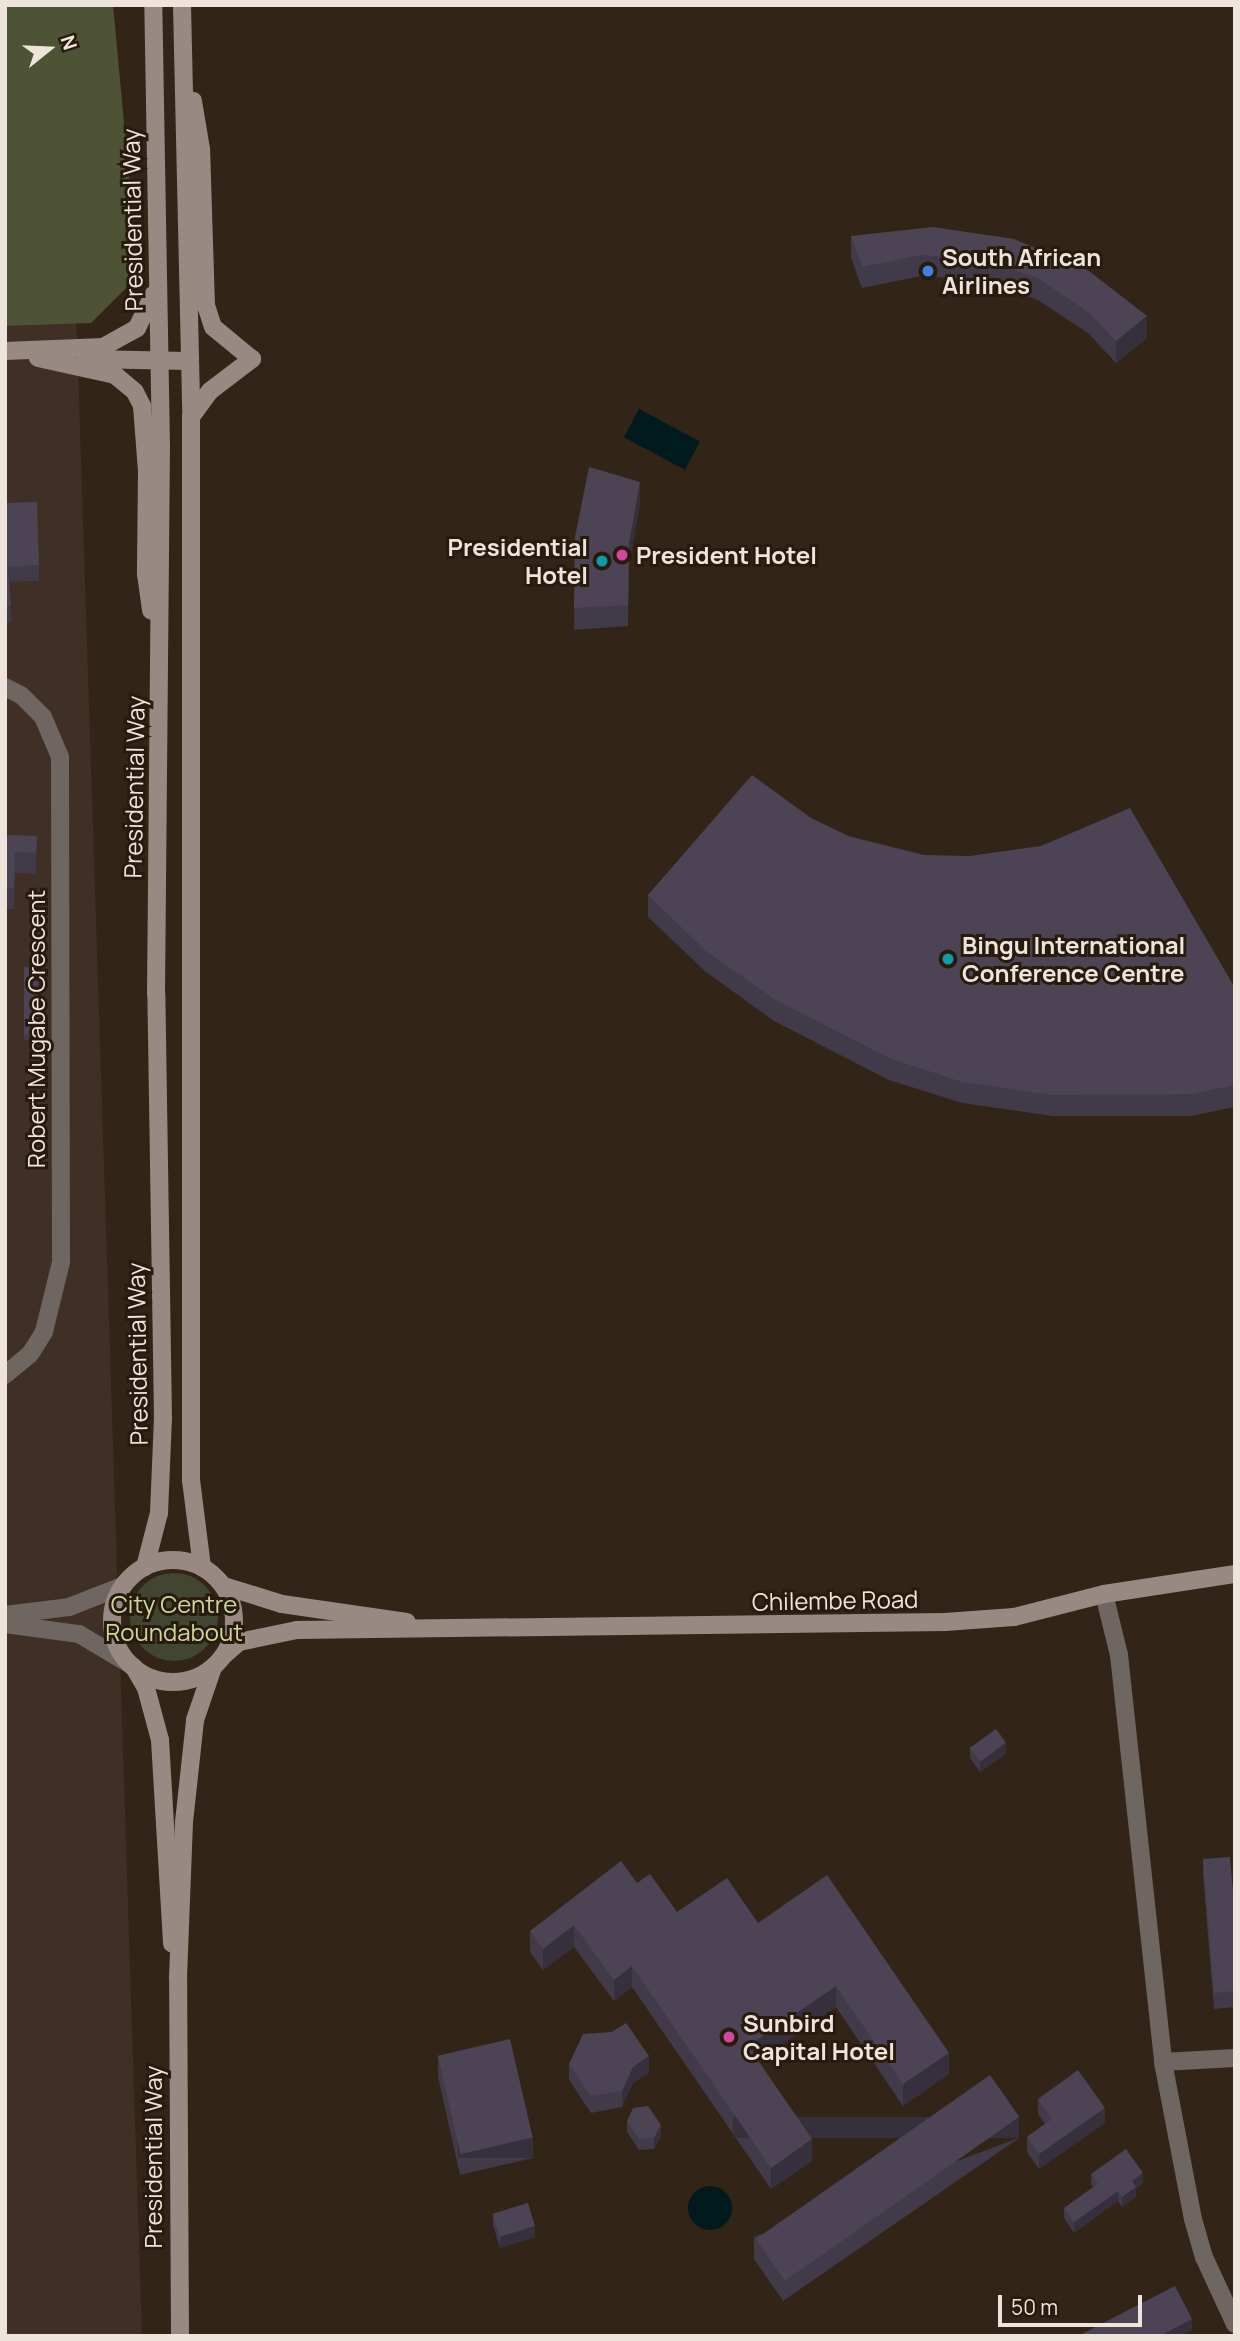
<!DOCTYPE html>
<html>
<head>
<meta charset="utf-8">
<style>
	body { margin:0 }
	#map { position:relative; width:1240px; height:2341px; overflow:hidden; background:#322417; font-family:Manrope,sans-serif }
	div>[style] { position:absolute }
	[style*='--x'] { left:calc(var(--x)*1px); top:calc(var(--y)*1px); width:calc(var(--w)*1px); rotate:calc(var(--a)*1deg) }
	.commercial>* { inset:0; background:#3f2f24 }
	.green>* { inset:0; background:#424631 }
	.round { border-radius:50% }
	.forest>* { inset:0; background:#4e5336 }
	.water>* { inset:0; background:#001a1d; transform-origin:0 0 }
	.street>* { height:18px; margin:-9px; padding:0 9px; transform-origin:9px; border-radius:9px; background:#6f6661 }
	.secondary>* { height:18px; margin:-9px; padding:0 9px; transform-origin:9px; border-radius:9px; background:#988982 }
	.secondary>.ring { margin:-9px; padding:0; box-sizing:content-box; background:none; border:18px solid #988982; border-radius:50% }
	.wall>* { inset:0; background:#413a49; transform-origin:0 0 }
	.shaded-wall>* { inset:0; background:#35303c; transform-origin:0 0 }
	.building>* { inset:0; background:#4c4455; transform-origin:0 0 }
	.dots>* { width:19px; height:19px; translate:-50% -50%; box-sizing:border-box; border:4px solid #281b0e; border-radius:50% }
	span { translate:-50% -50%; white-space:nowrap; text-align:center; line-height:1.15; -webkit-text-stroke:6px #281b0e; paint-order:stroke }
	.street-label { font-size:24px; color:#eee4dc }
	.poi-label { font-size:24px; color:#eee4dc; font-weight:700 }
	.left { translate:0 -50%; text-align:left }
	.right { translate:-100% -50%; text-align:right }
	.park-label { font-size:24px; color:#ced79e }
	.frame { position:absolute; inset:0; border:7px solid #eee4dc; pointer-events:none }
	.north { position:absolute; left:14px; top:14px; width:70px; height:70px; -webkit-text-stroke:5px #281b0e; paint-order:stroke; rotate:72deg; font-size:19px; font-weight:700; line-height:28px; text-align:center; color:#eee4dc }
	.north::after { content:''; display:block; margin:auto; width:24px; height:32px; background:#eee4dc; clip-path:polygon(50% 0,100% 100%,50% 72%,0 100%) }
	.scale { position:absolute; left:998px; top:2295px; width:144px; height:32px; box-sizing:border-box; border:4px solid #eee4dc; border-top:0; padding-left:9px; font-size:21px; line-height:24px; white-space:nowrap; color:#eee4dc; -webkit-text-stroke:5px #281b0e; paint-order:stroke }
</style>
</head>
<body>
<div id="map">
	<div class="commercial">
		<div style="clip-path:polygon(5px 5px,47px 5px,77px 335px,142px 2336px,5px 2336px)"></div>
	</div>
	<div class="green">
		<div class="round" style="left:130px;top:1573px;width:88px;height:88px"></div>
	</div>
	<div class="forest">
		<div style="clip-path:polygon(5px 5px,113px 5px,135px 240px,126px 288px,91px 323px,5px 326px)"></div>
	</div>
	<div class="water">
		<div style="left:639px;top:409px;width:69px;height:32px;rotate:28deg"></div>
		<div class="round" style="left:688px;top:2186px;width:44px;height:44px"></div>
	</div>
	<div class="street">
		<div style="--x:5;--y:687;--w:18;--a:27"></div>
		<div style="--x:21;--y:695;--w:31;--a:45"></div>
		<div style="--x:43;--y:717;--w:43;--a:67"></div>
		<div style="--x:60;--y:757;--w:505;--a:89.89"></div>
		<div style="--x:61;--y:1262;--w:72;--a:103.7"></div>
		<div style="--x:44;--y:1332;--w:26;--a:122"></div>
		<div style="--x:30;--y:1354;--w:33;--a:140"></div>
		<div style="--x:1104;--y:1594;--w:63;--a:76.2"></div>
		<div style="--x:1119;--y:1655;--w:409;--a:83.8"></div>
		<div style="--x:1163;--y:2062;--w:160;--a:79.2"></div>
		<div style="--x:1193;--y:2219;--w:40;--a:74"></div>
		<div style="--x:1204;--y:2257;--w:74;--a:65.2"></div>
		<div style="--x:5;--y:1615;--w:64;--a:-7.1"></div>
		<div style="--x:69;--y:1607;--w:58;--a:-21.3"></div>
		<div style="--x:5;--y:1624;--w:75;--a:7.7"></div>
		<div style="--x:79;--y:1634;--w:63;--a:30.7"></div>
		<div style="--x:1163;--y:2062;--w:72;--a:-3.2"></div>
	</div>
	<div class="secondary">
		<div style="--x:182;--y:5;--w:412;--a:88.7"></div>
		<div style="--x:191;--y:417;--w:1063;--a:90"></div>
		<div style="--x:191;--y:1480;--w:88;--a:82.8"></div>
		<div style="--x:5;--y:351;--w:98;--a:-2.3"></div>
		<div style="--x:103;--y:347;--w:39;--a:-29"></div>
		<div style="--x:137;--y:328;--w:37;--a:-64"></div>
		<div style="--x:38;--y:358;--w:79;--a:12.4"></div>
		<div style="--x:115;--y:375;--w:26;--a:40"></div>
		<div style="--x:135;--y:392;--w:16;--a:63"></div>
		<div style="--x:142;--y:406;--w:65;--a:85.6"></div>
		<div style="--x:147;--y:471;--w:103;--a:90.6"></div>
		<div style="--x:146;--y:574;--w:37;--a:82"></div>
		<div style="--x:86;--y:359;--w:103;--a:1.1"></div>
		<div style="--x:191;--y:417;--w:32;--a:-54"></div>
		<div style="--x:210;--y:391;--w:53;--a:-37.3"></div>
		<div style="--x:252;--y:359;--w:50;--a:-140.6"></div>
		<div style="--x:213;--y:327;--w:22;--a:-108"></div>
		<div style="--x:206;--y:306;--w:157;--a:-91.8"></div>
		<div style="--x:201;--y:149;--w:49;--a:-99.5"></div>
		<div class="ring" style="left:112px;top:1560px;width:104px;height:104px"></div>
		<div style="--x:145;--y:1567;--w:56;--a:-75.5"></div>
		<div style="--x:159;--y:1513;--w:95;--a:-87.6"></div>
		<div style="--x:163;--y:1418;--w:424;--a:-90.9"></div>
		<div style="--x:156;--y:994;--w:547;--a:-89.48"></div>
		<div style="--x:161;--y:447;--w:442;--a:-91"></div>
		<div style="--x:224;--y:1586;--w:61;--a:17.2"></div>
		<div style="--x:282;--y:1604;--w:126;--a:8.2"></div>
		<div style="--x:223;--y:1656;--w:21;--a:-41"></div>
		<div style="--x:239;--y:1642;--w:59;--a:-11.7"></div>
		<div style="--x:297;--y:1630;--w:648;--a:-0.71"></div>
		<div style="--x:945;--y:1622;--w:69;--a:-4.1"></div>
		<div style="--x:1014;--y:1617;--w:93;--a:-14.3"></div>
		<div style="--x:1104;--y:1594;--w:133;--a:-8.7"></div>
		<div style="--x:135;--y:1669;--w:22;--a:60"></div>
		<div style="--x:146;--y:1688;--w:54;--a:74.9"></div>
		<div style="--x:160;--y:1740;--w:204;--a:86.6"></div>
		<div style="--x:180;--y:2336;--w:358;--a:-90.3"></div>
		<div style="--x:178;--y:1978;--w:156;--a:-87.8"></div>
		<div style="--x:184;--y:1822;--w:103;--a:-83.8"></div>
		<div style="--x:195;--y:1720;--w:56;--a:-71.2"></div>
	</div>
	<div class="wall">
		<div style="clip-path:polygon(851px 236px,1014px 239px,1147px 338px,1116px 363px,1088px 333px,1038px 300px,981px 280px,921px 276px,862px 288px,851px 258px)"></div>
		<div style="clip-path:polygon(5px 503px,39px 565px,39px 581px,9px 582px,11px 622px,5px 622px)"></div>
		<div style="clip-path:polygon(640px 504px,629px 564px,628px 626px,574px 630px,575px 537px)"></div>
		<div style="clip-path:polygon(811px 818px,848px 836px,1235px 988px,1235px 1107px,1191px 1116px,1052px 1116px,962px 1103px,889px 1080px,774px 1021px,706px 972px,648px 917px,648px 895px)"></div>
		<div style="clip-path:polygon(5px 835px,37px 836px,36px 874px,15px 873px,14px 909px,5px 909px)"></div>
		<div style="left:24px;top:967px;width:14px;height:73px"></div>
		<div style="clip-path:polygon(970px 1747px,1006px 1754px,980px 1772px,970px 1758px)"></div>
		<div style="clip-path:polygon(1203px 1859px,1235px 1914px,1235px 2007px,1214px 2009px,1203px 1875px)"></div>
		<div style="clip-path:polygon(637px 1883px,677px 1912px,758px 1923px,949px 2074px,903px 2106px,836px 2007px,758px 2061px,812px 2161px,771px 2189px,632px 1987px,614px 2001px,574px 1947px,543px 1970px,530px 1952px,530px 1931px)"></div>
		<div style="clip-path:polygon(438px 2056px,533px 2158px,460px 2175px,438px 2077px)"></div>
		<div style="clip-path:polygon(569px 2064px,649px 2073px,633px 2083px,622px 2107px,591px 2113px,569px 2080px)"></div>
		<div style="clip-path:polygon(1038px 2099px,1105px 2123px,1039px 2169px,1027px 2152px,1027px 2137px,1045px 2124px,1038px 2114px)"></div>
		<div style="clip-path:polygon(627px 2121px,661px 2136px,654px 2149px,639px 2150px,627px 2132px)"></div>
		<div style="clip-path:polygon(1019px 2138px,783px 2301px,754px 2259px,754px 2237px)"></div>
		<div style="clip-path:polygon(1091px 2174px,1143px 2183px,1136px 2189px,1136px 2197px,1122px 2207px,1118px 2201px,1074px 2233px,1064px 2218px,1064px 2208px,1093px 2187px,1091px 2184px)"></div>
		<div style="clip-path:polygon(493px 2214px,535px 2237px,500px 2248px,493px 2225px)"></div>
	</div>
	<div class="shaded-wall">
		<div style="clip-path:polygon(1147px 316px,1147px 338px,1116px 363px,1116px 341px)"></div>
		<div style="clip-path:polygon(640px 482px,640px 504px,629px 564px,628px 626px,629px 543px)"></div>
		<div style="clip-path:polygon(1006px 1743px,1006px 1754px,980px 1772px,980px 1761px)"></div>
		<div style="clip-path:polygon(574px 1925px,574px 1947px,543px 1970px,543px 1949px)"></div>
		<div style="clip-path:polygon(632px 1966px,632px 1987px,614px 2001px,614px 1980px)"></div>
		<div style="clip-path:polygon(836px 1986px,836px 2007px,748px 2067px,748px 2046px)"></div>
		<div style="clip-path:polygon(949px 2053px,949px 2074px,903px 2106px,903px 2084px)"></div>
		<div style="clip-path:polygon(649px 2056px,649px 2073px,633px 2083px,622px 2107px,622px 2091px,633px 2067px)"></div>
		<div style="clip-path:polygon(1105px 2108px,1105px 2123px,1039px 2169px,1039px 2154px)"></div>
		<div style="left:1019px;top:2117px;width:21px;height:286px;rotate:90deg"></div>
		<div style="clip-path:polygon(661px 2125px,661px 2136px,654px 2149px,654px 2138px)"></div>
		<div style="left:533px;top:2137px;width:21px;height:75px;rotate:90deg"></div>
		<div style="clip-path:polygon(812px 2139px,812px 2161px,771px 2189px,771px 2168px)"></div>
		<div style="clip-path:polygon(1143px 2173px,1143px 2183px,1136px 2189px,1136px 2197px,1122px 2207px,1122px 2197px,1132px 2181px)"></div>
		<div style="clip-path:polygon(1118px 2191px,1118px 2201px,1074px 2233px,1074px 2222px)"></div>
		<div style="clip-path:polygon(535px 2226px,535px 2237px,500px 2248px,500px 2237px)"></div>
		<div style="clip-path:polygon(1192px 2319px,1192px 2330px,1181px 2336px,1160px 2336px)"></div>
	</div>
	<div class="building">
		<div style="clip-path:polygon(933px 227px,1014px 239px,1089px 271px,1147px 316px,1116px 341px,1088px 312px,1038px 278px,981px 259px,921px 255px,862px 267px,851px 236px)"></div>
		<div style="clip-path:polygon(589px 467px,640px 482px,629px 543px,628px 605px,574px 608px,575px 537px)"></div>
		<div style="clip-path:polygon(37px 502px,39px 565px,8px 567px,11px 606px,5px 606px,5px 503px)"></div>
		<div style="clip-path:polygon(752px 775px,811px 818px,848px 836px,924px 855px,969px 856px,1041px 846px,1130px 808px,1235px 988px,1235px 1085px,1191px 1094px,1052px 1095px,962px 1082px,889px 1058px,774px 999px,706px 951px,648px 895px)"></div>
		<div style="clip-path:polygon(5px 835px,37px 836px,36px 853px,15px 852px,14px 888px,5px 889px)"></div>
		<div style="left:24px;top:967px;width:14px;height:68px"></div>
		<div style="left:996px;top:1729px;width:17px;height:32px;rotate:54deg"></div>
		<div style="clip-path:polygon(1230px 1857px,1235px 1914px,1235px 1991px,1214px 1993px,1203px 1859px)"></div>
		<div style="clip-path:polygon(621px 1861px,637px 1883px,650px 1874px,677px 1912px,727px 1878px,758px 1923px,827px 1875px,949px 2053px,903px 2084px,836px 1986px,748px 2046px,812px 2139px,771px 2168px,632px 1966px,614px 1980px,574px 1925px,543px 1949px,530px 1931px)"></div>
		<div style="clip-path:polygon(626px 2023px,649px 2056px,633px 2067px,622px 2091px,591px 2096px,569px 2064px,583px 2034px,612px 2032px)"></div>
		<div style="left:510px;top:2039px;width:101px;height:74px;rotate:77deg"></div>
		<div style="clip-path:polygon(1078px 2070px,1105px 2108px,1039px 2154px,1027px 2137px,1052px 2119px,1038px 2099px)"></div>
		<div style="left:990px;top:2075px;width:51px;height:286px;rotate:55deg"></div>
		<div style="clip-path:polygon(648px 2106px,661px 2125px,654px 2138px,639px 2139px,627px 2121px,633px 2108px)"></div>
		<div style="clip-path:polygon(1126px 2149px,1143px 2173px,1132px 2181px,1136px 2187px,1122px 2197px,1118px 2191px,1074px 2222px,1064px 2208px,1098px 2184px,1091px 2174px)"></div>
		<div style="left:528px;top:2203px;width:24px;height:37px;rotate:73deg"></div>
		<div style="clip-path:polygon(1175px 2286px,1192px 2319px,1160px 2336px,1078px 2336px)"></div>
	</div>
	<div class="dots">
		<div style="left:928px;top:271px;background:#3f7fe0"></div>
		<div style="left:622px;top:555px;background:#d1479c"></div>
		<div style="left:602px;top:561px;background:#0f9aa8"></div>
		<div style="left:948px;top:959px;background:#0f9aa8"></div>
		<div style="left:729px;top:2037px;background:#d1479c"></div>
	</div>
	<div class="street-label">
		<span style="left:132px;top:220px;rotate:-91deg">Presidential Way</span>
		<span style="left:134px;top:787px;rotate:-89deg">Presidential Way</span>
		<span style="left:36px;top:1029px;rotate:-90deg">Robert Mugabe Crescent</span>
		<span style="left:137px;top:1354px;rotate:-91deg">Presidential Way</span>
		<span style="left:835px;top:1600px;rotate:-1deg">Chilembe Road</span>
		<span style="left:153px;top:2157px;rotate:-90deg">Presidential Way</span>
	</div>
	<div class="poi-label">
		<span class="left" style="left:942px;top:271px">South African<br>Airlines</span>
		<span class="right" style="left:588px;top:561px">Presidential<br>Hotel</span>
		<span class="left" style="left:636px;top:555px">President Hotel</span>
		<span class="left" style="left:962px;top:959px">Bingu International<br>Conference Centre</span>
		<span class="left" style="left:743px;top:2037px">Sunbird<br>Capital Hotel</span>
	</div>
	<div class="park-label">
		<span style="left:174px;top:1618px">City Centre<br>Roundabout</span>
	</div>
	<div class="frame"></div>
	<div class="north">N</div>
	<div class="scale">50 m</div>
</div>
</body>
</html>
